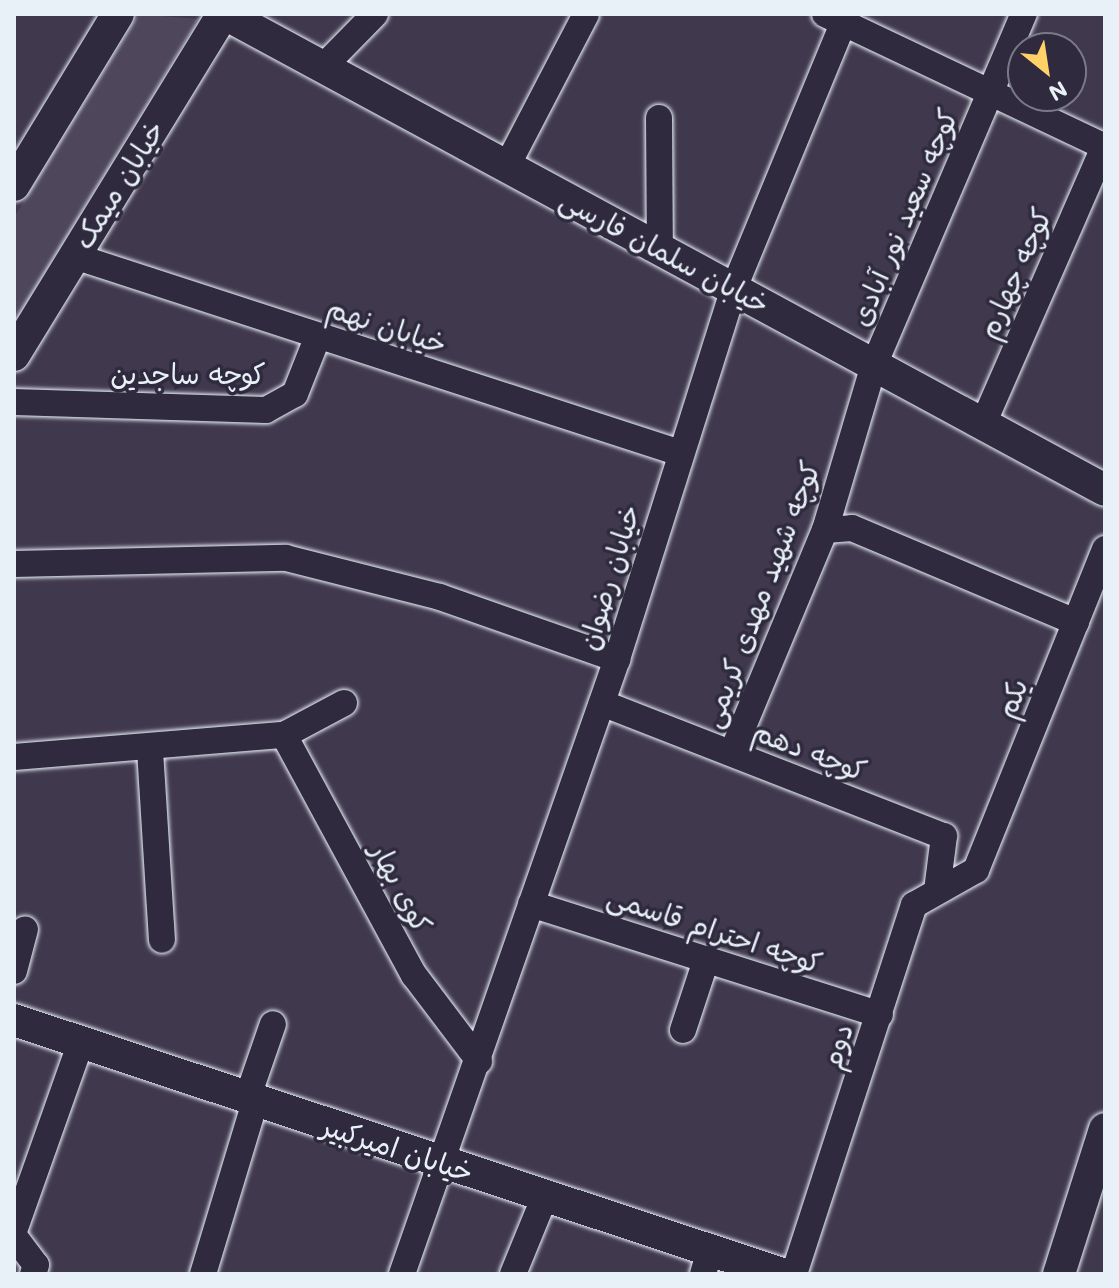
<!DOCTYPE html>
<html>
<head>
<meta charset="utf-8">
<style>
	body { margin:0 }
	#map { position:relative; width:1119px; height:1288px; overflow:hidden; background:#40384d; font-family:Mali,"Playpen Sans Arabic",sans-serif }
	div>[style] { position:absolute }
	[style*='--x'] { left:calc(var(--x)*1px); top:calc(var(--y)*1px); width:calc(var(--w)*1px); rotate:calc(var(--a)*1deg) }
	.built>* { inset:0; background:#4e465b }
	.roads { filter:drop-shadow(0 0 2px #e8f1f8) drop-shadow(0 0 2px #e8f1f8) }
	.minor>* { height:26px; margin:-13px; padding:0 13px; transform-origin:13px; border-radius:13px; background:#2f2a3d }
	.tertiary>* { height:32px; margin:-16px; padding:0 16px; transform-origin:16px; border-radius:16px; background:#2f2a3d }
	span { translate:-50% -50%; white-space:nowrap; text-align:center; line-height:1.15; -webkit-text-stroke:7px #2f2a3d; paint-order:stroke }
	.street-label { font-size:28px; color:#e8f1f8 }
	.frame { position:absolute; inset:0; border:16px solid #e8f1f8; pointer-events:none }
	.north { position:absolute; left:1007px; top:32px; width:80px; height:80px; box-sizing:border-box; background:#2f2a3d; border:2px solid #797a88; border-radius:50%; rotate:150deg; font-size:22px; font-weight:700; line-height:32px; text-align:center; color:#e8f1f8 }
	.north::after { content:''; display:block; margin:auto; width:28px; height:36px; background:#ffd166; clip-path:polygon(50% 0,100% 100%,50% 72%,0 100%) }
</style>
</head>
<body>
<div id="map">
	<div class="built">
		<div style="clip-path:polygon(139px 14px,198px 19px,14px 323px,14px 217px)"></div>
	</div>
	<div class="roads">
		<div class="minor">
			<div style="--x:825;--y:14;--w:310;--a:25.4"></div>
			<div style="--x:323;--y:67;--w:74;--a:-45.5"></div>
			<div style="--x:659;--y:118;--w:131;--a:89.6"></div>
			<div style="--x:507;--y:166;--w:171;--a:-62.5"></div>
			<div style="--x:74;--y:256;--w:637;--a:18.01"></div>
			<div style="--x:14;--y:402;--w:252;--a:1.8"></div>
			<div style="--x:266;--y:410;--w:33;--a:-29"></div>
			<div style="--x:295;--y:394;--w:62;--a:-68.4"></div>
			<div style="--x:983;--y:424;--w:305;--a:-66.4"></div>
			<div style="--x:825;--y:530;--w:27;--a:-4"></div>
			<div style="--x:852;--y:528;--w:243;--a:22.8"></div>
			<div style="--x:14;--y:564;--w:272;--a:-1.3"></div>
			<div style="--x:286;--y:558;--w:159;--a:14.2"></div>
			<div style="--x:440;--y:597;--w:188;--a:19.3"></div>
			<div style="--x:602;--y:703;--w:367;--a:21.3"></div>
			<div style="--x:944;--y:836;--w:55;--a:97.3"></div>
			<div style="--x:284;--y:735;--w:273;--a:61.6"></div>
			<div style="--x:414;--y:975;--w:108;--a:52.9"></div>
			<div style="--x:150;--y:750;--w:190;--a:86.4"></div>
			<div style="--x:732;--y:753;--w:242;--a:-67.4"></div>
			<div style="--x:825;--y:530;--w:172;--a:-73.5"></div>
			<div style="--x:874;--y:365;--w:382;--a:-66.9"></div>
			<div style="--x:14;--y:757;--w:271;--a:-4.7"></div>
			<div style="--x:284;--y:735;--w:68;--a:-28.1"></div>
			<div style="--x:531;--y:904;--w:366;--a:17.6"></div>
			<div style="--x:14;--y:971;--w:43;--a:-75.3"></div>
			<div style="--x:683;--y:1030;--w:74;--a:-71.8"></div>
			<div style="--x:247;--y:1099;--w:79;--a:-70.9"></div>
			<div style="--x:14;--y:1231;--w:197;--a:-70.5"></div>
			<div style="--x:14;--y:1236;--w:36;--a:53"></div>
			<div style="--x:36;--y:1265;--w:9;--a:108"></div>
			<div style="--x:203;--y:1274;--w:180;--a:-73.2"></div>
			<div style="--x:402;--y:1274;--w:651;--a:-70.73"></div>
			<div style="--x:617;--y:659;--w:389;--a:-72.5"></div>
			<div style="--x:734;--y:288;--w:296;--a:-67.6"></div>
			<div style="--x:513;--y:1274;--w:84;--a:-67.7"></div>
			<div style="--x:703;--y:1274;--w:25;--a:-74"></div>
			<div style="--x:794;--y:1274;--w:388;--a:-72"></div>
			<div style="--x:914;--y:905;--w:71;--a:-29.4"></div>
			<div style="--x:976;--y:870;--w:346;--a:-68.1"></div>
		</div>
		<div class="tertiary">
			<div style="--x:225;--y:14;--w:1000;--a:28.41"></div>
			<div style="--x:14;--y:185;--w:200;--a:-58.7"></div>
			<div style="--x:14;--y:355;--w:400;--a:-58.5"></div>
			<div style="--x:14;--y:1020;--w:809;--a:18.3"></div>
			<div style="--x:1059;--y:1274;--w:152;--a:-72.4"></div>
		</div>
	</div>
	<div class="street-label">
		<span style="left:118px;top:184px;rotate:-58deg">خیابان میمک</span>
		<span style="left:903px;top:217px;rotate:-67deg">کوچه سعید نور آبادی</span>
		<span style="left:665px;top:251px;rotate:28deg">خیابان سلمان فارسی</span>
		<span style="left:1014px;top:273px;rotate:-66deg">کوچه چهارم</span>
		<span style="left:387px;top:325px;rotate:18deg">خیابان نهم</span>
		<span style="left:188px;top:373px">کوچه ساجدین</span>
		<span style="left:608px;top:577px;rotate:-73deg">خیابان رضوان</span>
		<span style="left:760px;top:594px;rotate:-69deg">کوچه شهید مهدی کریمی</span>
		<span style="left:1011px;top:698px;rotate:-68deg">یکم</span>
		<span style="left:810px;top:750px;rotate:21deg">کوچه دهم</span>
		<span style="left:402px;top:887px;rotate:62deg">کوی بهار</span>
		<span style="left:715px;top:929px;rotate:18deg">کوچه احترام قاسمی</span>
		<span style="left:836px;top:1046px;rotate:-72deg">دوم</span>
		<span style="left:398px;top:1148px;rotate:18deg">خیابان امیرکبیر</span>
	</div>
	<div class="frame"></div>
	<div class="north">N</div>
</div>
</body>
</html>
